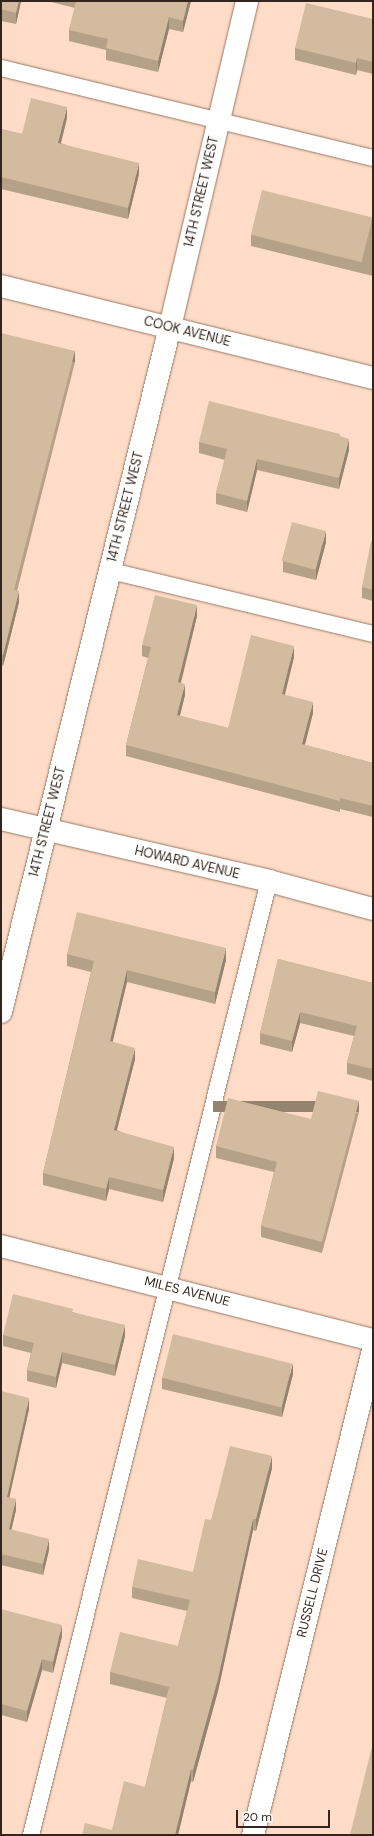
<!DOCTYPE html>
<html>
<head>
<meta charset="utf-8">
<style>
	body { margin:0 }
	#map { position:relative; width:374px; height:1836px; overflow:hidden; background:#fedcc7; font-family:"DM Sans",sans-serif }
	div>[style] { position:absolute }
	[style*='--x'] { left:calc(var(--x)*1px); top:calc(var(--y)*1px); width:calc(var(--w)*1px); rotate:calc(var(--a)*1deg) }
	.roads { filter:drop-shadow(0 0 1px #977965) drop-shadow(0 0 1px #977965) }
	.lane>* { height:16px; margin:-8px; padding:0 8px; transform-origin:8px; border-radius:8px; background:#fff }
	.street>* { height:22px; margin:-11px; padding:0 11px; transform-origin:11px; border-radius:11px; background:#fff }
	.secondary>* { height:22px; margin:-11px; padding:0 11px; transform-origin:11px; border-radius:11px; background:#fff }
	.wall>* { inset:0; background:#b5a188 }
	.shaded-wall>* { inset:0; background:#93836f; transform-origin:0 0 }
	.building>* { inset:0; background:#d2bb9e; transform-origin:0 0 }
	span { translate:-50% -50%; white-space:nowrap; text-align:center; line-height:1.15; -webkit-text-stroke:4px #fff; paint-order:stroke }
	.street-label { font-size:13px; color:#32251d }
	.frame { position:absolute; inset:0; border:2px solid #32251d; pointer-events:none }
	.scale { position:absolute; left:236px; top:1810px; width:94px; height:18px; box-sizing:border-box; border:2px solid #32251d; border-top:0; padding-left:5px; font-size:12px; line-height:14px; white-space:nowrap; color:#32251d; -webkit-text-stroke:3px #fff; paint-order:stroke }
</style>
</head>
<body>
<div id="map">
	<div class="roads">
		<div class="lane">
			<div style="--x:1;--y:68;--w:383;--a:13.6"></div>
			<div style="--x:111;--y:571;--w:269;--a:13.5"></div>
			<div style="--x:31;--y:1835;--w:983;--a:-75.99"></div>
		</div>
		<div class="street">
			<div style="--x:1;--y:286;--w:383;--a:13.9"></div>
			<div style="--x:1;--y:819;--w:275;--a:13"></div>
			<div style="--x:269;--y:881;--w:108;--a:15.1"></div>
			<div style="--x:1;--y:1246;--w:384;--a:14.2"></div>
			<div style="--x:253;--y:1835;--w:500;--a:-76.1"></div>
		</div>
		<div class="secondary">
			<div style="--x:1;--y:1012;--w:706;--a:-76.14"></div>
			<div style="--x:170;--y:327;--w:335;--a:-76.7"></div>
		</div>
	</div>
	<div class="wall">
		<div style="clip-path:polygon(1px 1px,21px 1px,16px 24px,1px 21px)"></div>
		<div style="clip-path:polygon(47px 1px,191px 1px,183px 32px,169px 29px,158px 72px,106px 60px,106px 50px,69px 41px,69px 30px,75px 8px)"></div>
		<div style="clip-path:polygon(373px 19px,373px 74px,357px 70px,356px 75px,295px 60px,295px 48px)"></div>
		<div style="clip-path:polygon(67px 118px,61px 143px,139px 174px,128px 219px,1px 189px,1px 129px,22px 134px)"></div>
		<div style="clip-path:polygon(373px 218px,373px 276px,251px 246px,251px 235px)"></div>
		<div style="clip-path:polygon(1px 333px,75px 362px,17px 591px,19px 602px,3px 666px,1px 665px)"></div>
		<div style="clip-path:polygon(340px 437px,349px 450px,339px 489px,257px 470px,247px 512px,216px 504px,216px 493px,225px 460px,199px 453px,199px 442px)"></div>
		<div style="clip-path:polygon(326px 542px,316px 580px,283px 572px,283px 561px)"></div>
		<div style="clip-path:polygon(373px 542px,373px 601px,362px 598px,362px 587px)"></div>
		<div style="clip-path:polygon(197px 616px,181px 683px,185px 695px,180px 716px,228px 728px,294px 657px,285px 695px,313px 713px,305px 745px,373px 763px,373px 817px,340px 809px,340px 812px,126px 756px,126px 745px,148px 658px,142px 656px,142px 645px)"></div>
		<div style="clip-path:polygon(67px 954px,226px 960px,215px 1004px,127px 982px,112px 1042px,135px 1059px,117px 1130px,174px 1158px,163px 1202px,109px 1189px,106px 1201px,43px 1185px,43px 1173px,91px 972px,67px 966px)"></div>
		<div style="clip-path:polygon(278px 959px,373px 983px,373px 1081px,347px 1074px,347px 1063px,354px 1036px,300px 1023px,292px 1052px,260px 1044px,260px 1033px)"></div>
		<div style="clip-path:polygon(359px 1112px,322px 1253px,261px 1237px,261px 1226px,274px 1172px,216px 1158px,216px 1146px,311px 1119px)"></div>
		<div style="clip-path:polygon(73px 1312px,125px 1336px,115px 1376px,62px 1363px,56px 1388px,27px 1381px,27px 1370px,31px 1353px,3px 1346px,3px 1335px)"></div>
		<div style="clip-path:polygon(293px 1374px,282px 1417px,162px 1389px,162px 1378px)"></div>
		<div style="clip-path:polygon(1px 1391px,29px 1409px,9px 1497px,16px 1510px,11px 1529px,49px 1550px,43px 1575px,1px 1565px)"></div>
		<div style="clip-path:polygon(272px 1468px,256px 1531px,253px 1530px,218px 1691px,193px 1782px,191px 1781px,178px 1835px,82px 1835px,112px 1830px,145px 1787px,167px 1698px,110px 1684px,110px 1672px,178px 1646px,187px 1611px,132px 1598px,132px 1587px,193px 1572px,211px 1520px)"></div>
		<div style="clip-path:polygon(1px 1609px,62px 1636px,53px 1673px,42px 1670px,27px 1722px,1px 1715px)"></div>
	</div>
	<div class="shaded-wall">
		<div style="clip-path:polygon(19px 1px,21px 1px,16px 24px,16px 13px)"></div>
		<div style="clip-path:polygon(188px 1px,191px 1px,183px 32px,183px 21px)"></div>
		<div style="clip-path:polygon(169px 17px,169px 29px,158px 72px,158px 61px)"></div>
		<div style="clip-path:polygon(357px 58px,357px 70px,356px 75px,356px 63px)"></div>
		<div style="clip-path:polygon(67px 107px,67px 118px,58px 154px,58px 143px)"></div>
		<div style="clip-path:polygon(139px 163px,139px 174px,128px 219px,128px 208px)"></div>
		<div style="left:75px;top:351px;width:11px;height:247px;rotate:90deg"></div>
		<div style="clip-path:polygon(349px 439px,349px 450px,339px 489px,339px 478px)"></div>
		<div style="clip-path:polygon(257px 459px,257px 470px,247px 512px,247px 501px)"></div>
		<div style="clip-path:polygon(326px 531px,326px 542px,316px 580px,316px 569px)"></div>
		<div style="clip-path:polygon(19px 591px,19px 602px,3px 666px,3px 655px)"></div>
		<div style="clip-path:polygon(197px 605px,197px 616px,178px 693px,178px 682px)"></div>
		<div style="clip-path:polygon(294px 646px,294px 657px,282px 705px,282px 694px)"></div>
		<div style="clip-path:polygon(185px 684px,185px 695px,177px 726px,177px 715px)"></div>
		<div style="clip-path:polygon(313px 702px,313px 713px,302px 755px,302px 744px)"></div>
		<div style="clip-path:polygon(226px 948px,226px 960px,215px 1004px,215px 992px)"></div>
		<div style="clip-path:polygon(127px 970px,127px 982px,110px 1053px,110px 1041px)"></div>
		<div style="clip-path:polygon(300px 1012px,300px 1023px,292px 1052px,292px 1041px)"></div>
		<div style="clip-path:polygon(135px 1048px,135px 1059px,114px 1141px,114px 1130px)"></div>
		<div style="left:359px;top:1101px;width:11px;height:146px;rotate:90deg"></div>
		<div style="clip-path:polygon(174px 1147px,174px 1158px,163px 1202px,163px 1190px)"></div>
		<div style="clip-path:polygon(109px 1177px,109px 1189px,106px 1201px,106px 1189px)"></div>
		<div style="clip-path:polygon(125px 1325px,125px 1336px,115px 1376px,115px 1365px)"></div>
		<div style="clip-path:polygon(62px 1352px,62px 1363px,56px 1388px,56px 1377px)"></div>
		<div style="clip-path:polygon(293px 1363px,293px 1374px,282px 1417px,282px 1406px)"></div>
		<div style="clip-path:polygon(29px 1398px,29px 1409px,7px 1508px,7px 1497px)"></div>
		<div style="clip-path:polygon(272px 1456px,272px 1468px,256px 1531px,256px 1519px)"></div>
		<div style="clip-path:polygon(16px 1499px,16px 1510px,9px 1540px,9px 1529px)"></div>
		<div style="clip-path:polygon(253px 1519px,253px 1530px,218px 1691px,193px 1782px,193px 1770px)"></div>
		<div style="clip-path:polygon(49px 1539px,49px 1550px,43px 1575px,43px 1564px)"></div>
		<div style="clip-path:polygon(62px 1625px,62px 1636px,53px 1673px,53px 1662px)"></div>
		<div style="clip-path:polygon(42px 1659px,42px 1670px,27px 1722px,27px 1711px)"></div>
		<div style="clip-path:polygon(191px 1769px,191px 1781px,178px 1835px,175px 1835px)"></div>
	</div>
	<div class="building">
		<div style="clip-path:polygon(1px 1px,19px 1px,16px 13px,1px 9px)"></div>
		<div style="clip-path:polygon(76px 1px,188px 1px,183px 21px,169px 17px,158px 61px,106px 48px,108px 39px,69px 30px)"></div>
		<div style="clip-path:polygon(306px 3px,373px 19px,373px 62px,357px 58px,356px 63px,295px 48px)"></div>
		<div style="clip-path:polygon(31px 98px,67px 107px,58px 143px,139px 163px,128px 208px,1px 177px,1px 129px,22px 134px)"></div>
		<div style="left:262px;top:190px;width:114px;height:46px;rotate:14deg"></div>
		<div style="clip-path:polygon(1px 333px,75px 351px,14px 590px,19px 591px,3px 655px,1px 654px)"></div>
		<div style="clip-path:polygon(209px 401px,340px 434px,340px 436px,349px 439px,339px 478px,257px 459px,247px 501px,216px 493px,227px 449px,199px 442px)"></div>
		<div style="left:292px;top:522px;width:35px;height:40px;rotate:15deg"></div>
		<div style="clip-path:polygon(371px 541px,373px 542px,373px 590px,362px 587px)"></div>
		<div style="clip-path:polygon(155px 595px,197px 605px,178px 682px,185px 684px,177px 715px,228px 728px,251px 635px,294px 646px,282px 694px,313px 702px,302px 744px,373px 763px,373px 806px,340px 798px,340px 801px,126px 745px,151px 647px,142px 645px)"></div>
		<div style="clip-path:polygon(77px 912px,226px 948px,215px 992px,127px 970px,110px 1041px,135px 1048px,114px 1130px,174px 1147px,163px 1190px,109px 1177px,106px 1189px,43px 1173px,94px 961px,67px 954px)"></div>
		<div style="clip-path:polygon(278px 959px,373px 983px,373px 1069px,347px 1063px,357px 1026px,300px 1012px,292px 1041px,260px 1033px)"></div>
		<div style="clip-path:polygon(318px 1091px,359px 1101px,322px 1242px,261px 1226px,277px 1162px,216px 1146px,228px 1098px,311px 1119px)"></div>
		<div style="clip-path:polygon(13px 1294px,73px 1309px,72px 1312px,125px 1325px,115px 1365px,62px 1352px,56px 1377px,27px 1370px,34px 1343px,3px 1335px)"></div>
		<div style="left:173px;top:1334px;width:123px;height:45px;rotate:14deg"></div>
		<div style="clip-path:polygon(1px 1391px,29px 1398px,7px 1497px,16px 1499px,9px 1529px,49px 1539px,43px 1564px,1px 1554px)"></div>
		<div style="clip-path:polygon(230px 1446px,272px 1456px,256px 1519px,253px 1519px,218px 1679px,193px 1770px,191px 1769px,175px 1835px,82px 1835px,85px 1823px,112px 1830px,124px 1781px,145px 1787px,169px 1687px,110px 1672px,120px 1632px,178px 1646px,190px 1600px,132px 1587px,138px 1559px,193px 1572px,205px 1519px,211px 1520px)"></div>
		<div style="clip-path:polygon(1px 1609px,62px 1625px,53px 1662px,42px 1659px,27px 1711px,1px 1704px)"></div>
		<div style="clip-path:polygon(373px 1743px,373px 1835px,350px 1835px)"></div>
	</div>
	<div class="street-label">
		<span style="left:202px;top:192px;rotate:-77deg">14TH STREET WEST</span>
		<span style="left:187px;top:332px;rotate:14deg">COOK AVENUE</span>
		<span style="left:126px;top:507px;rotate:-76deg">14TH STREET WEST</span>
		<span style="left:48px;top:822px;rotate:-76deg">14TH STREET WEST</span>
		<span style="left:187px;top:863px;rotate:13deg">HOWARD AVENUE</span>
		<span style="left:187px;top:1292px;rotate:14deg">MILES AVENUE</span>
		<span style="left:313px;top:1593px;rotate:-76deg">RUSSELL DRIVE</span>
	</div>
	<div class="frame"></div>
	<div class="scale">20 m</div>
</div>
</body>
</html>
